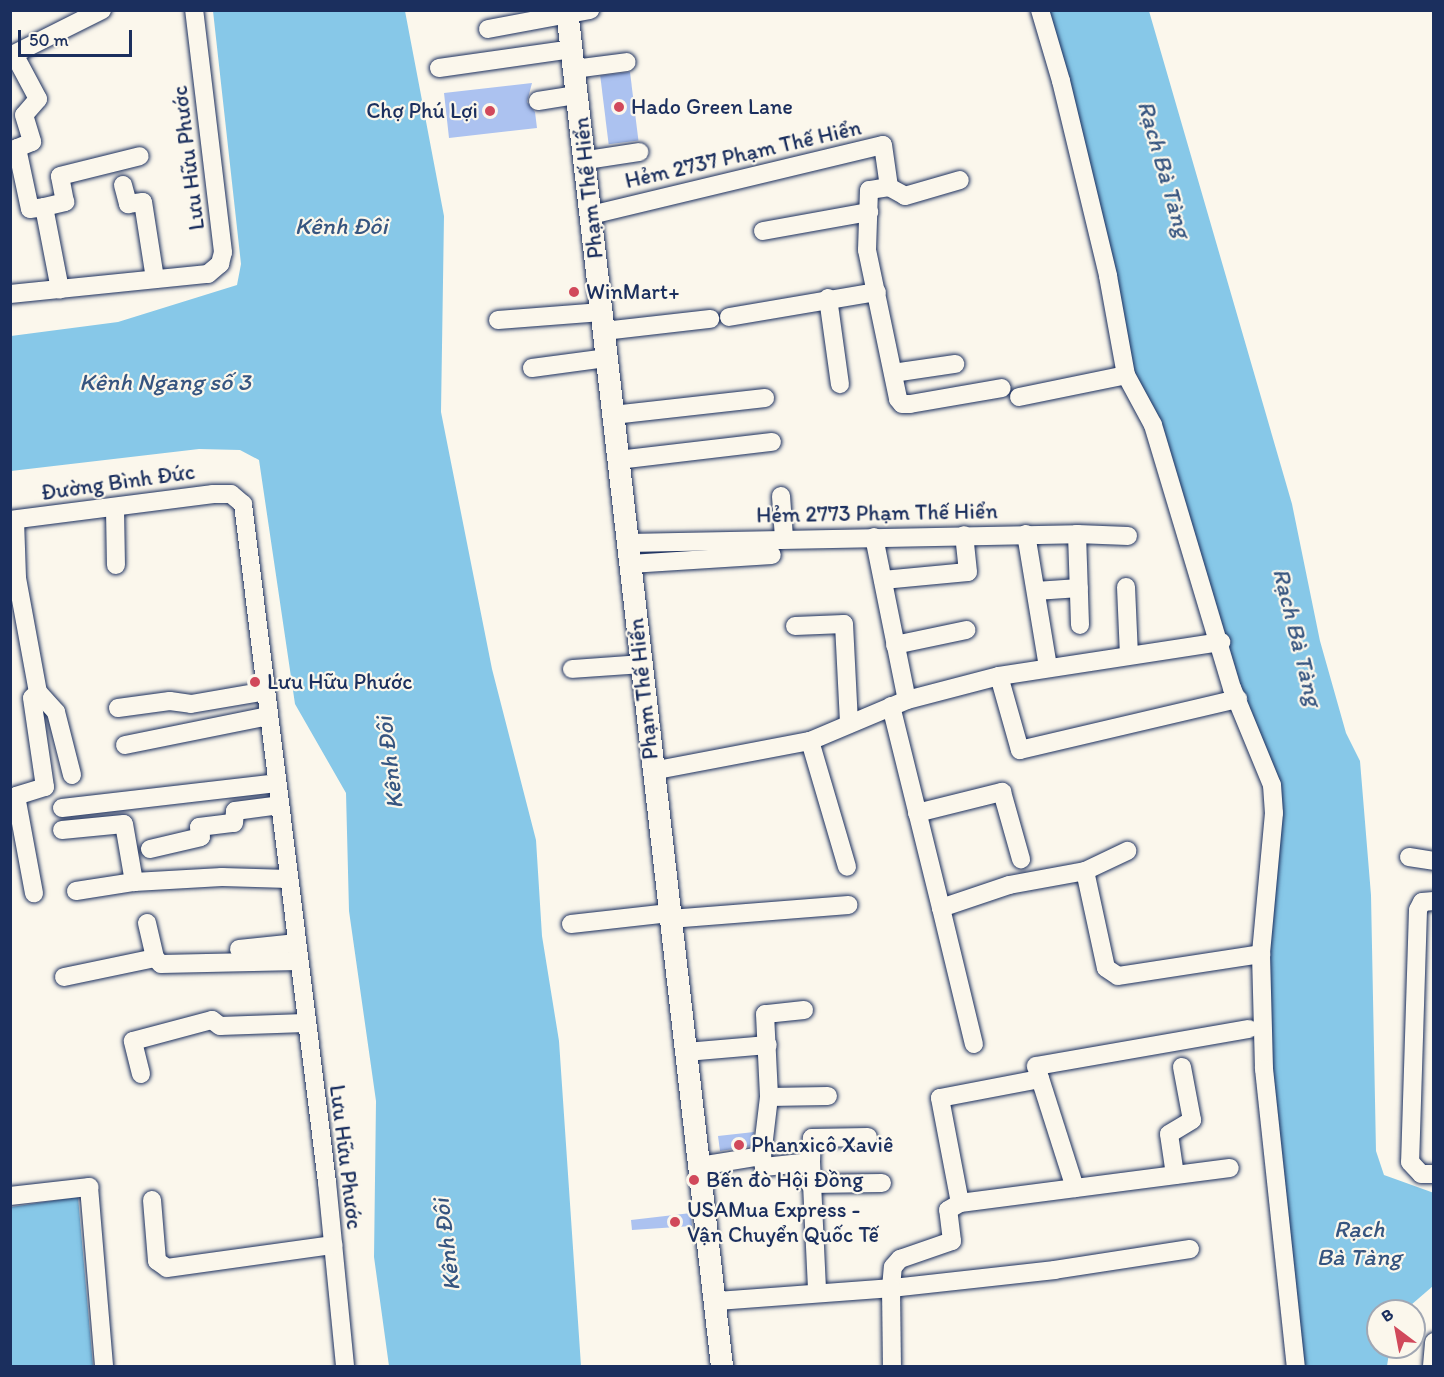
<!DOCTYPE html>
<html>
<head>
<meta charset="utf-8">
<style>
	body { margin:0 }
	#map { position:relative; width:1444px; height:1377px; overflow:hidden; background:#fbf7ec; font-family:Itim,sans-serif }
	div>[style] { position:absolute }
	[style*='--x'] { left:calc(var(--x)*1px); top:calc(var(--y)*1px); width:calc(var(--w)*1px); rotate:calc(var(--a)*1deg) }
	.water>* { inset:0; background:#87c8e8 }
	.building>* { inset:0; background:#acc2f0; transform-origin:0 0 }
	.roads { filter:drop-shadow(0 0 2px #1b2f5e) drop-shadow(0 0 2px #1b2f5e) }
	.minor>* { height:18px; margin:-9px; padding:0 9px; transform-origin:9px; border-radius:9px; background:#fbf7ec }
	.major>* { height:22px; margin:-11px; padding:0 11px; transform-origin:11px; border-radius:11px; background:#fbf7ec }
	.dots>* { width:16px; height:16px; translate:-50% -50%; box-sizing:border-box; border:3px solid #fbf7ec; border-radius:50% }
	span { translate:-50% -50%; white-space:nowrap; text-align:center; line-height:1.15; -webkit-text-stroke:4.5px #fbf7ec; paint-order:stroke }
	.poi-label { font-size:22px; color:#1b2f5e }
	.left { translate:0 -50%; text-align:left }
	.right { translate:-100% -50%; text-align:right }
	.street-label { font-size:22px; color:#1b2f5e }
	.water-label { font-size:24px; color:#365580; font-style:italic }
	.frame { position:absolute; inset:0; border:12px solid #1b2f5e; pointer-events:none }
	.north { position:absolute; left:1366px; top:1299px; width:60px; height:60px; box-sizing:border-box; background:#fbf7ec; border:2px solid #a1a7b3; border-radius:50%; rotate:328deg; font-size:16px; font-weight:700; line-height:24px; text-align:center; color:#1b2f5e }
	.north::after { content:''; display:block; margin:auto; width:21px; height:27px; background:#d1495b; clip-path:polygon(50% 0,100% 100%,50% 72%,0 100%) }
	.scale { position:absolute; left:18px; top:30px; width:114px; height:27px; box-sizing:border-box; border:3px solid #1b2f5e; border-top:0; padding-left:8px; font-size:18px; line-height:21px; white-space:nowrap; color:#1b2f5e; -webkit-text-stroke:4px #fbf7ec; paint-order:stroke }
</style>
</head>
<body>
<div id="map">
	<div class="water">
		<div style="clip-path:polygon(213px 11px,405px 11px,444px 216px,441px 412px,492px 669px,536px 840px,542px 936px,559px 1041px,581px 1366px,389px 1366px,374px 1257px,376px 1101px,349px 911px,346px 793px,295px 704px,259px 460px,240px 450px,199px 449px,11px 471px,11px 336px,118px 322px,237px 285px,241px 264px)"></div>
		<div style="clip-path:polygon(1049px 11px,1149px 11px,1292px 504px,1320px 641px,1346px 733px,1360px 761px,1371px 895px,1376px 1151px,1384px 1175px,1434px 1193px,1433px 1286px,1404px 1311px,1378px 1311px,1378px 1347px,1390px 1347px,1387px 1366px,1304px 1366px,1266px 1007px,1279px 796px,1129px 365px)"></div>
		<div style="clip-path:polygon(78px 1197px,93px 1366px,11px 1366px,11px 1207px)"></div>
	</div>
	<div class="building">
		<div style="left:630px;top:72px;width:69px;height:30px;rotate:83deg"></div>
		<div style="clip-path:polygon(532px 83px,527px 102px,535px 112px,537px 128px,449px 138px,444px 93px)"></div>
		<div style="clip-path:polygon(754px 1132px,752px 1146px,720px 1151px,718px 1136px)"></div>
		<div style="clip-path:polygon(691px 1213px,692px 1226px,632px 1230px,631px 1220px)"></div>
	</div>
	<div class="roads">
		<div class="minor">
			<div style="--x:1040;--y:10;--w:74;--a:73.5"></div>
			<div style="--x:1061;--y:81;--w:201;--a:76.4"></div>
			<div style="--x:1108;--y:276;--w:101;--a:79.7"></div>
			<div style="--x:1126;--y:375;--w:57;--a:61.6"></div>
			<div style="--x:1153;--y:425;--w:275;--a:73.3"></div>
			<div style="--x:1232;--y:688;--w:105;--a:67.6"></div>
			<div style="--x:1272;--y:785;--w:28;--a:86"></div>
			<div style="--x:1274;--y:813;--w:142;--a:95.3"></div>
			<div style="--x:1261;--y:954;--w:115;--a:88.5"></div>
			<div style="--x:1264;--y:1069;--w:299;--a:83.9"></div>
			<div style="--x:488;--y:29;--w:104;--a:-10.6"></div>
			<div style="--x:14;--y:54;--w:51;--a:61.9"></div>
			<div style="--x:38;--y:99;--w:21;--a:131"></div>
			<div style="--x:24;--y:115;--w:28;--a:73"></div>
			<div style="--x:32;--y:142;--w:16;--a:158"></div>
			<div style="--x:17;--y:148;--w:62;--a:78"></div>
			<div style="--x:30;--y:209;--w:14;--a:-8"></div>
			<div style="--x:44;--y:207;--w:84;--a:79"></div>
			<div style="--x:10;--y:56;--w:103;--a:-26.6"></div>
			<div style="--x:439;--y:68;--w:134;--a:-8.1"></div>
			<div style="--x:574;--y:69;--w:53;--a:-7.5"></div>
			<div style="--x:538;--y:101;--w:39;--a:-9"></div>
			<div style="--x:587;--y:160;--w:53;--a:-8.7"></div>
			<div style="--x:123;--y:185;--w:20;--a:75"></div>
			<div style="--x:128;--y:204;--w:15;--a:-8"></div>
			<div style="--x:143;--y:202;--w:78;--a:81.1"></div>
			<div style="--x:889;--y:187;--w:18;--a:29"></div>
			<div style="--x:905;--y:196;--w:57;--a:-16.2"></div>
			<div style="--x:44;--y:207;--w:22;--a:-13"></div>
			<div style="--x:65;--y:202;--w:26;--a:-101"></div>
			<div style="--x:60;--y:176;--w:82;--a:-14"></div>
			<div style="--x:591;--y:215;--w:300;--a:-13.5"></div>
			<div style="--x:883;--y:145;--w:42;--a:81.9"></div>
			<div style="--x:889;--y:187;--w:20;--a:171"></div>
			<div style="--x:869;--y:190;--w:60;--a:91.9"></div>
			<div style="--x:867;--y:250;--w:152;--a:78.2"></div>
			<div style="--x:898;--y:399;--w:6;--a:51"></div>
			<div style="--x:902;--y:404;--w:8;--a:0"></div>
			<div style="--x:910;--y:404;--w:93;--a:-9.9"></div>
			<div style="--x:763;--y:231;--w:108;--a:-10.2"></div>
			<div style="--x:10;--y:294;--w:199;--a:-5.8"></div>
			<div style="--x:208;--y:274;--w:16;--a:-40"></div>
			<div style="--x:220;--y:264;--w:12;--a:-76"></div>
			<div style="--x:223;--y:252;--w:244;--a:-96.8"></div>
			<div style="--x:828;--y:298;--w:87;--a:82.1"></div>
			<div style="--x:729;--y:317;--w:150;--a:-9.6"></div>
			<div style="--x:498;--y:320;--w:104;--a:-4.4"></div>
			<div style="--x:604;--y:331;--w:107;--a:-6.5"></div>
			<div style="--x:532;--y:368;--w:76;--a:-7.6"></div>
			<div style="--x:893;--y:373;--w:63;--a:-8.3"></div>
			<div style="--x:1019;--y:397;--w:109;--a:-11.6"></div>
			<div style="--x:613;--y:415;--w:153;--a:-6.4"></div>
			<div style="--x:618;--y:460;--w:155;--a:-6.7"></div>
			<div style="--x:781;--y:496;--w:42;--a:85.9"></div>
			<div style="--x:115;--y:509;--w:56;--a:89"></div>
			<div style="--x:10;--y:520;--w:205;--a:-7.3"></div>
			<div style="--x:213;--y:494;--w:18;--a:0"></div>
			<div style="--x:231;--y:494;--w:16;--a:40"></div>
			<div style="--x:243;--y:504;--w:683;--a:82.94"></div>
			<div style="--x:327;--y:1182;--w:185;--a:84.4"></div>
			<div style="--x:15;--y:520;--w:58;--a:88"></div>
			<div style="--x:17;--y:578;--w:116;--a:79.6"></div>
			<div style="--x:38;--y:692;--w:8;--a:135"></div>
			<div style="--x:32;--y:698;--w:90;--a:81.7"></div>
			<div style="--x:45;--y:787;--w:30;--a:163"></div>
			<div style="--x:16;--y:796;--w:99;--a:79.5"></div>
			<div style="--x:1026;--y:534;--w:135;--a:80.6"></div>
			<div style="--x:1077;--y:534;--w:91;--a:88.1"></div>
			<div style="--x:874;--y:537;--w:166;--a:78.6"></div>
			<div style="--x:627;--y:543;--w:450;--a:-1.1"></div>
			<div style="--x:1077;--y:534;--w:51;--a:2.2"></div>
			<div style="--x:630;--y:564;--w:142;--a:-3.6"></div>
			<div style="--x:883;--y:580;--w:85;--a:-5.4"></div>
			<div style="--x:968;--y:572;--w:37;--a:-96"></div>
			<div style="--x:1126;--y:587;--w:68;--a:87.5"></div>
			<div style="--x:1036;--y:591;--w:43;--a:-4"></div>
			<div style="--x:795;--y:626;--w:49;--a:-2.3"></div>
			<div style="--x:844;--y:624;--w:100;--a:87.1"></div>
			<div style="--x:895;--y:645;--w:73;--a:-11.9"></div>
			<div style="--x:572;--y:669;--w:69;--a:-4.1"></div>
			<div style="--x:999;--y:676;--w:77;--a:74.2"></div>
			<div style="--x:1020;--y:750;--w:224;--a:-13.2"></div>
			<div style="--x:38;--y:692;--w:27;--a:48"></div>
			<div style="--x:56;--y:712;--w:65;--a:75.7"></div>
			<div style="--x:891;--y:706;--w:208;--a:76.1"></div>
			<div style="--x:941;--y:908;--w:72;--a:-18.7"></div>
			<div style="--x:1009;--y:885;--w:77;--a:-10.4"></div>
			<div style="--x:1085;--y:871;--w:47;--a:-25.5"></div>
			<div style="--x:118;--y:708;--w:52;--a:-7.7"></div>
			<div style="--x:170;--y:701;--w:21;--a:8"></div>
			<div style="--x:191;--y:704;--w:76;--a:-9.8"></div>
			<div style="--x:810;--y:741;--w:131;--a:73.6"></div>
			<div style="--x:125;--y:745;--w:147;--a:-11.4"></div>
			<div style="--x:652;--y:771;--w:161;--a:-10.8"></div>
			<div style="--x:810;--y:741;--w:105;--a:-22.9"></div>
			<div style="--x:907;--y:700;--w:95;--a:-14.6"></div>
			<div style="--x:999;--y:676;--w:225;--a:-8.7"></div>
			<div style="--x:62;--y:808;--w:216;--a:-6.6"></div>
			<div style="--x:917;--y:813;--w:88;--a:-13.9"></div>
			<div style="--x:1002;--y:792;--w:70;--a:74.2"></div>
			<div style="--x:62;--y:830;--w:62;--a:-5.5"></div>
			<div style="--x:124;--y:824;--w:59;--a:80.2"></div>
			<div style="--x:134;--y:882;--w:88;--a:-3.3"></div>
			<div style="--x:222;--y:877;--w:67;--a:1.7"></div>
			<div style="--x:150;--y:849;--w:52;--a:-13.2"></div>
			<div style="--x:201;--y:837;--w:10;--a:-101"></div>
			<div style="--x:199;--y:827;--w:35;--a:-7"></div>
			<div style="--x:234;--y:823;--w:12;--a:-85"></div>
			<div style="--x:235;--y:811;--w:45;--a:-7.6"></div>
			<div style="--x:1409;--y:857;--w:25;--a:9"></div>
			<div style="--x:1085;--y:871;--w:99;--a:77.8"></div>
			<div style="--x:1106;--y:968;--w:14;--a:34"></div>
			<div style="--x:1118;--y:976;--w:145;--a:-8.7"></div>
			<div style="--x:76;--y:891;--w:59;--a:-8.8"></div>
			<div style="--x:1434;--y:901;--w:12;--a:175"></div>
			<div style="--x:1422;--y:902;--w:9;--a:117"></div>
			<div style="--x:1418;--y:910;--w:252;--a:91.8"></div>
			<div style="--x:1410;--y:1162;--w:16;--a:47"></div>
			<div style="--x:1421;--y:1174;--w:13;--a:0"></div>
			<div style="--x:941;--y:908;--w:140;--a:76.4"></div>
			<div style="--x:670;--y:919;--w:179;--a:-4.5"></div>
			<div style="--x:147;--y:923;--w:36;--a:77"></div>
			<div style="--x:571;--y:924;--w:99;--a:-6.4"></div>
			<div style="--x:239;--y:949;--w:58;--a:-5.9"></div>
			<div style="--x:64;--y:977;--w:93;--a:-11.8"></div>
			<div style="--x:155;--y:958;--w:8;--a:45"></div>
			<div style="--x:161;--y:964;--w:138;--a:-1.2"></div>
			<div style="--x:804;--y:1010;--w:39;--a:174"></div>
			<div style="--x:765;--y:1014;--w:83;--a:87.2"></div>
			<div style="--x:769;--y:1097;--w:59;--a:96.8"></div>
			<div style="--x:762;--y:1156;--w:11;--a:80"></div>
			<div style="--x:764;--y:1167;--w:47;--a:-6.1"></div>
			<div style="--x:811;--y:1162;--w:129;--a:87.3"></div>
			<div style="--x:686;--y:1052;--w:82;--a:-4.9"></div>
			<div style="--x:141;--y:1074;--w:34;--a:-104"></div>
			<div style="--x:133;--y:1041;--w:82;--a:-14.9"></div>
			<div style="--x:212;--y:1020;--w:10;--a:37"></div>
			<div style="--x:220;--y:1026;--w:85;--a:-2"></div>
			<div style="--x:769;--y:1097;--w:59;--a:-1"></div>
			<div style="--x:811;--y:1162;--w:24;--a:-88"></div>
			<div style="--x:812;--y:1138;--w:56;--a:-1"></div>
			<div style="--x:700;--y:1166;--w:63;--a:-9.2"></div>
			<div style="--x:1175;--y:1175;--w:41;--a:-98.3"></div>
			<div style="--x:1169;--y:1134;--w:27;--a:-31"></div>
			<div style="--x:1192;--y:1120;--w:54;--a:-100.7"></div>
			<div style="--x:810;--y:1184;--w:72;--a:-0.8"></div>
			<div style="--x:1075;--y:1188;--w:128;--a:-107.7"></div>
			<div style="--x:1036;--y:1066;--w:216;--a:-9.9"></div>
			<div style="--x:10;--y:1196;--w:80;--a:-6.5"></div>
			<div style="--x:89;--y:1187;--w:180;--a:85.2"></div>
			<div style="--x:152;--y:1200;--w:61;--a:85.3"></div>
			<div style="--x:157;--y:1261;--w:12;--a:35"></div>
			<div style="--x:167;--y:1268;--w:168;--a:-7.9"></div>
			<div style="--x:960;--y:1203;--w:107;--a:-100.8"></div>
			<div style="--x:940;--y:1098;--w:102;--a:-10.8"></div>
			<div style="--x:1190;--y:1249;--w:137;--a:171.2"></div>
			<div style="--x:1055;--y:1270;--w:165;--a:173.7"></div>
			<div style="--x:891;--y:1288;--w:21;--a:-85"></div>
			<div style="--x:893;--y:1267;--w:11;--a:-49"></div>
			<div style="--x:900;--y:1259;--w:55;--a:-19.1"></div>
			<div style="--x:952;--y:1241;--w:31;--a:-97"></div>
			<div style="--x:948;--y:1210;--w:14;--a:-30"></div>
			<div style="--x:960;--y:1203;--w:272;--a:-7.4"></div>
			<div style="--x:716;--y:1301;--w:175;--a:-4.2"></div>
			<div style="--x:891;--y:1288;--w:78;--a:89.3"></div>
			<div style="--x:1432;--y:1366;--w:24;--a:-85"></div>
		</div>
		<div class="major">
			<div style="--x:567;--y:10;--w:1365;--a:83.48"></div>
		</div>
	</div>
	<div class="dots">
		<div style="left:619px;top:107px;background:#d1495b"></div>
		<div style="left:490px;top:111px;background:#d1495b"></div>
		<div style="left:574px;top:292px;background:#d1495b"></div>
		<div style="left:255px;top:682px;background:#d1495b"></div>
		<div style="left:739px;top:1145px;background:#d1495b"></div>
		<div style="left:694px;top:1180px;background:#d1495b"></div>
		<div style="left:675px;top:1222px;background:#d1495b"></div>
	</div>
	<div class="poi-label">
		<span class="left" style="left:631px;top:107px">Hado Green Lane</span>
		<span class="right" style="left:478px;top:111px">Chợ Phú Lợi</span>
		<span class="left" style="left:586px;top:292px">WinMart+</span>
		<span class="left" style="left:267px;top:682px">Lưu Hữu Phước</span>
		<span class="left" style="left:751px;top:1145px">Phanxicô Xaviê</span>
		<span class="left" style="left:706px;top:1180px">Bến đò Hội Đồng</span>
		<span class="left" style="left:687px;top:1222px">USAMua Express -<br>Vận Chuyển Quốc Tế</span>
	</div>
	<div class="street-label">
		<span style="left:743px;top:154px;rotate:-13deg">Hẻm 2737 Phạm Thế Hiển</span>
		<span style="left:188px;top:158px;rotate:-97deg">Lưu Hữu Phước</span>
		<span style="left:588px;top:188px;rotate:-96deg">Phạm Thế Hiển</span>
		<span style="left:118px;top:482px;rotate:-8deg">Đường Bình Đức</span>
		<span style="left:877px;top:513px;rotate:-1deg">Hẻm 2773 Phạm Thế Hiển</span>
		<span style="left:643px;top:689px;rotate:-96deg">Phạm Thế Hiển</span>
		<span style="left:346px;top:1157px;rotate:83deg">Lưu Hữu Phước</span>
	</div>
	<div class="water-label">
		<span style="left:1165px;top:169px;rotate:74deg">Rạch Bà Tàng</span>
		<span style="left:341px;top:226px">Kênh Đôi</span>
		<span style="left:165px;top:382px">Kênh Ngang số 3</span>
		<span style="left:1298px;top:637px;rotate:76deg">Rạch Bà Tàng</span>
		<span style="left:389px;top:763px;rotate:-97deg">Kênh Đôi</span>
		<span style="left:1359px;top:1243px">Rạch<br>Bà Tàng</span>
		<span style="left:446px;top:1245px;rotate:-97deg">Kênh Đôi</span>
	</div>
	<div class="frame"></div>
	<div class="north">B</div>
	<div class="scale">50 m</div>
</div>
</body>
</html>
